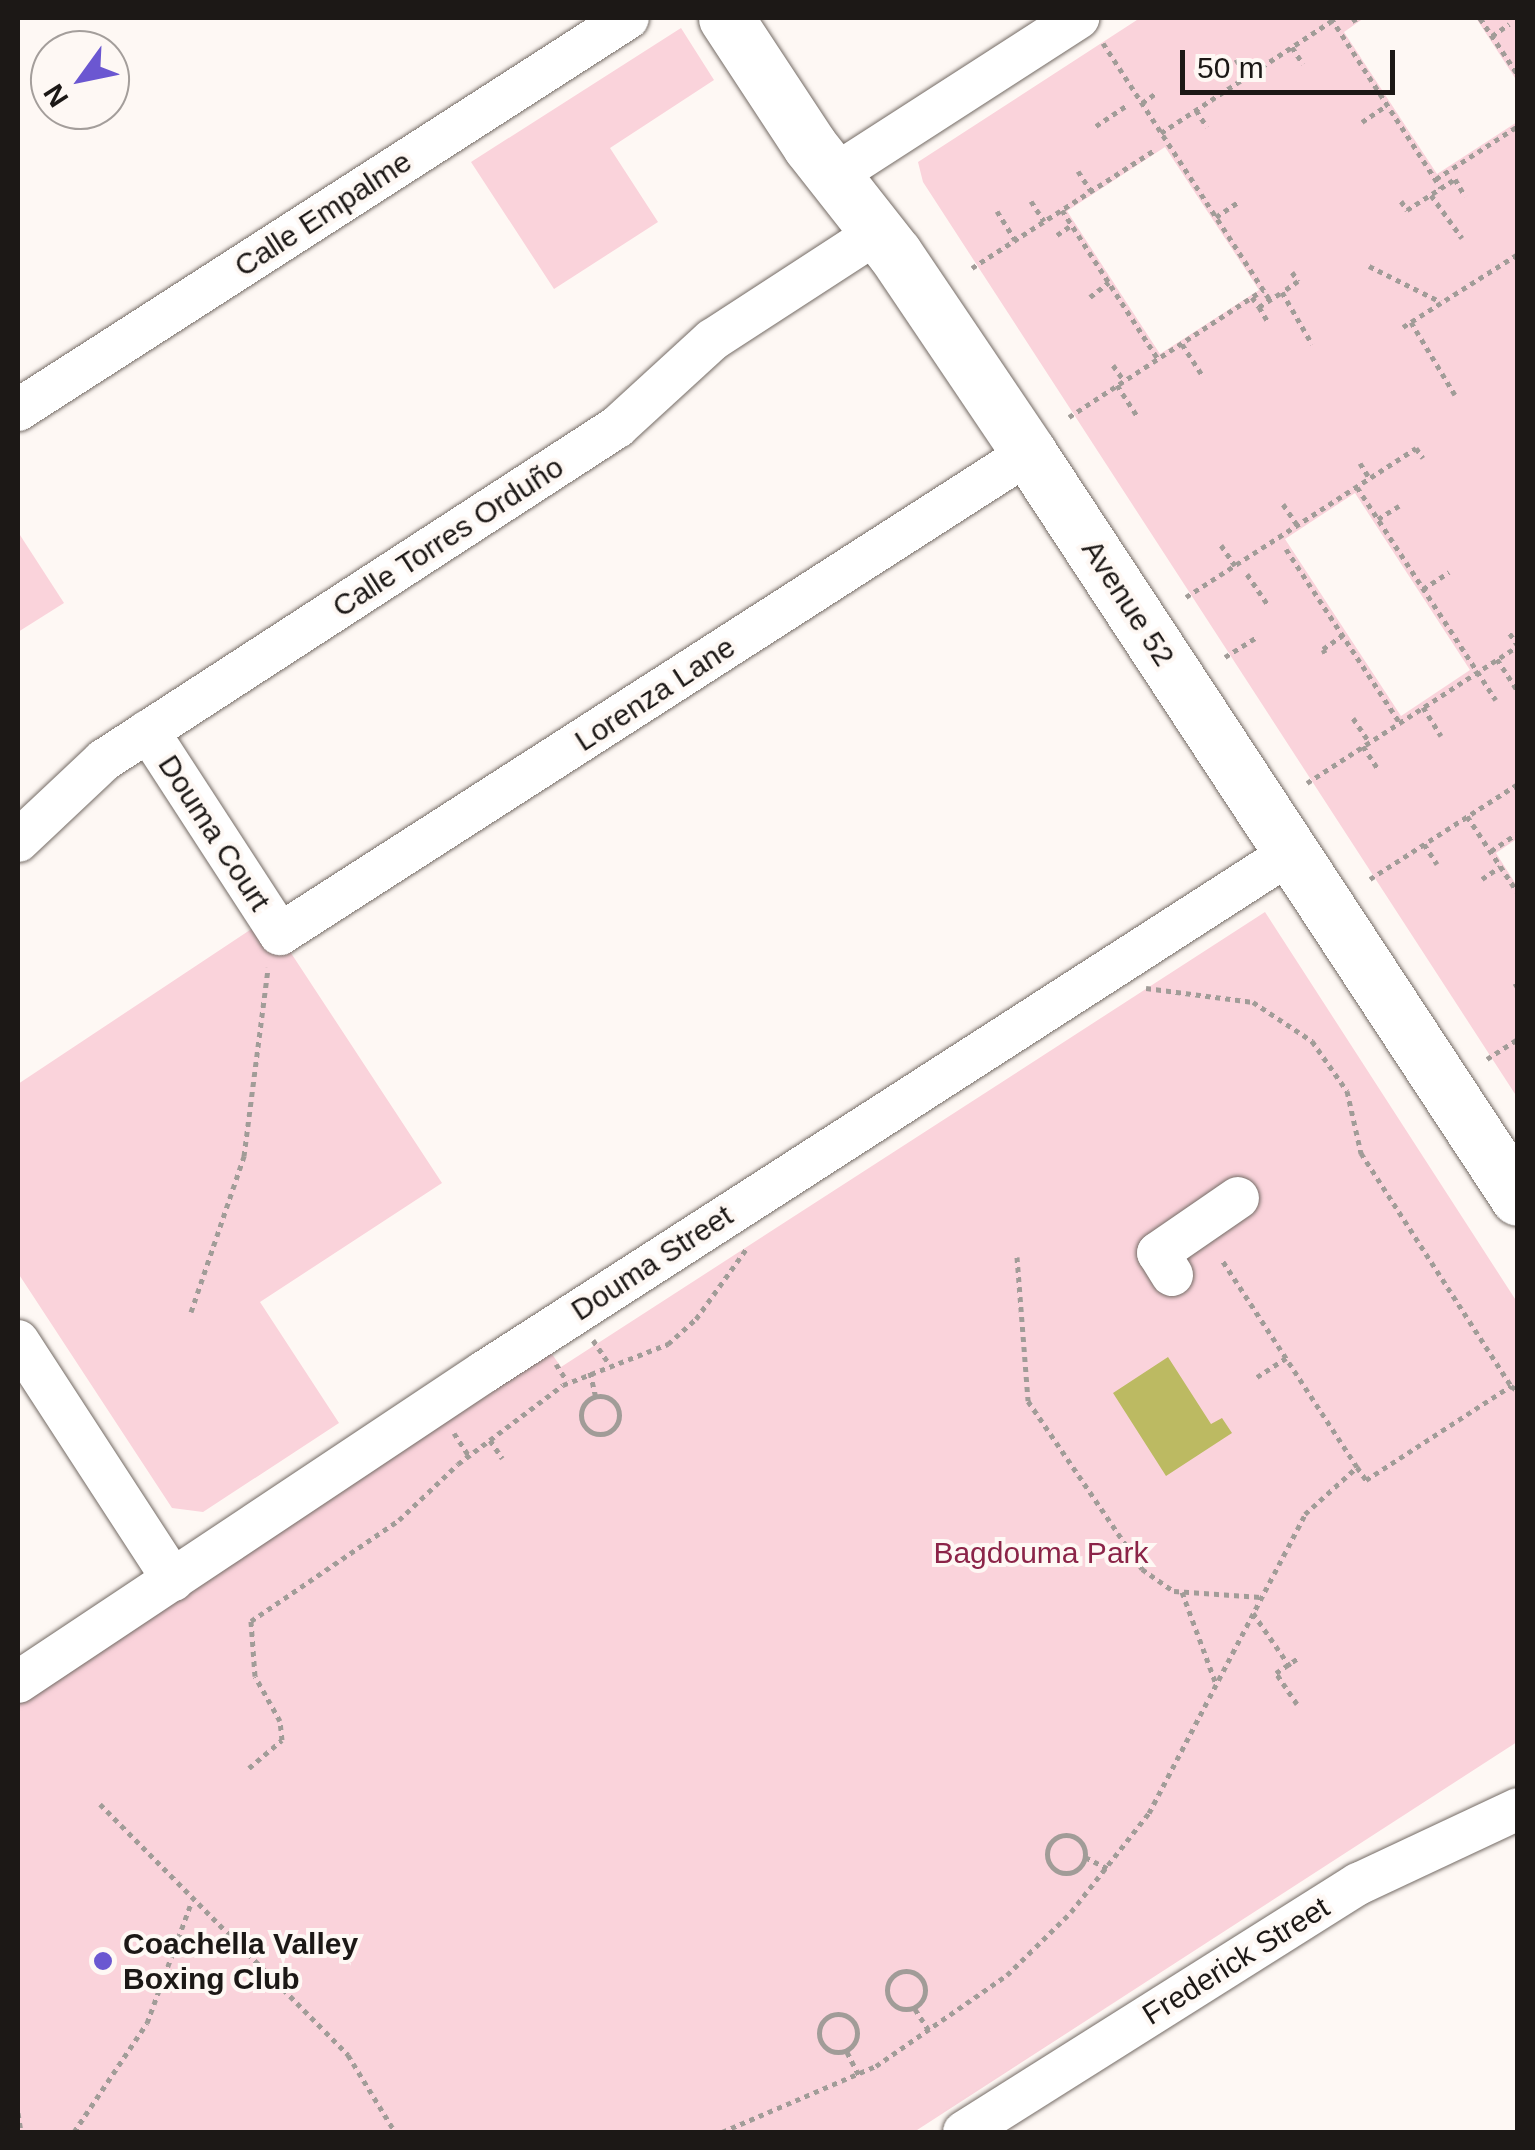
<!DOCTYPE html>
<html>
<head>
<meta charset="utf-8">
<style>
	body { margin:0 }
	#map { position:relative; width:1535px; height:2150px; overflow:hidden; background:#fef8f4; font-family:Helvetica,sans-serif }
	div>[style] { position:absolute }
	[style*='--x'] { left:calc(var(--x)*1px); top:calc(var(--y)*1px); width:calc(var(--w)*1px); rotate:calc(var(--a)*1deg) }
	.green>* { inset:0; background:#fad3db }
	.water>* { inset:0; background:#bcba62 }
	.path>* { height:5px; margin-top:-2.5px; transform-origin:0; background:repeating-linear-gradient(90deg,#a19c98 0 5px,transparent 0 10px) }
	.path>.ring { margin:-2.5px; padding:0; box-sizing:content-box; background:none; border:5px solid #a19c98; border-radius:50% }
	.roads { filter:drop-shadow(0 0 2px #746b65) drop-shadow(0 0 2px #746b65) }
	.minor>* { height:42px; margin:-21px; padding:0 21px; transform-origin:21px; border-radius:21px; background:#fff }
	.major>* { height:55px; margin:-27.5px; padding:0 27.5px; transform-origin:27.5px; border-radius:27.5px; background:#fff }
	.dots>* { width:28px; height:28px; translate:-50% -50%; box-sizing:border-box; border:5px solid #fef8f4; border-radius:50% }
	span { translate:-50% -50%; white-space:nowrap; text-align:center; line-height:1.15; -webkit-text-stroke:8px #fef8f4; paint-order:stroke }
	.street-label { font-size:30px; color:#1c1816 }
	.park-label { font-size:30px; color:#8b2448 }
	.poi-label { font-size:30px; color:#1c1816; font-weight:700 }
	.left { translate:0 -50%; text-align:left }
	.frame { position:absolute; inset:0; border:20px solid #1c1816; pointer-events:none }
	.north { position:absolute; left:30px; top:30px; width:100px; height:100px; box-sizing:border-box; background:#fef8f4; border:2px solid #a49e9b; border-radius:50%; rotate:237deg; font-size:28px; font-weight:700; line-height:40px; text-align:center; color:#1c1816 }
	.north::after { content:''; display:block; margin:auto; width:35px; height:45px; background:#6b57d1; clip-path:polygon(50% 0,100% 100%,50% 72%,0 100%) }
	.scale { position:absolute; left:1180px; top:50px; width:215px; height:45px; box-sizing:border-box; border:5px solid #1c1816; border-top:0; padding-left:12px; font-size:30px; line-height:35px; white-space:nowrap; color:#1c1816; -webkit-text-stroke:8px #fef8f4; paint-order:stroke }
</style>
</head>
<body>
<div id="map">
	<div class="green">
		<div style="clip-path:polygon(evenodd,1140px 18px,1364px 18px,1344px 32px,1437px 174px,1517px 122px,1518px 838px,1496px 853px,1517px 886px,1517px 1097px,923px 182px,918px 162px,1140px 18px,1165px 147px,1259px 290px,1160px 354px,1067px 211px,1165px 147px,1140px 18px,1355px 493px,1470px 670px,1401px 716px,1285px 539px,1355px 493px)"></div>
		<div style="clip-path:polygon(1476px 18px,1517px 18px,1517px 81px)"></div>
		<div style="clip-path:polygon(681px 28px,714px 80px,610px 148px,658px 222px,554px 289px,471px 162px)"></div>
		<div style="clip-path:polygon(18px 532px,64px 603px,18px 632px)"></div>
		<div style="clip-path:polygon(1265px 912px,1517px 1302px,1517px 1742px,914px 2132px,18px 2132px,18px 1670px,538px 1334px,561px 1367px)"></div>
		<div style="clip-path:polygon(268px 918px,442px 1183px,260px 1302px,339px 1423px,203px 1512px,172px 1508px,18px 1273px,18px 1084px)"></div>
	</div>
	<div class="water">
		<div style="clip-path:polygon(1168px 1357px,1211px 1424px,1222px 1418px,1232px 1433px,1166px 1476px,1113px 1393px)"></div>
	</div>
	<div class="path">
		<div style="--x:1331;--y:18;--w:202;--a:57.1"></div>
		<div style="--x:1480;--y:18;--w:69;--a:56.3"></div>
		<div style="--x:1352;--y:21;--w:7;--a:-27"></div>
		<div style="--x:1492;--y:36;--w:21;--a:-35"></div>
		<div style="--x:1103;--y:43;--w:306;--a:57"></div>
		<div style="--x:1292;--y:47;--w:20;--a:57"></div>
		<div style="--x:1236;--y:59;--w:21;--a:59"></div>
		<div style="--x:1142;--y:103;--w:16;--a:-35"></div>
		<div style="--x:1196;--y:110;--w:20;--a:57"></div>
		<div style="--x:1362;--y:122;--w:30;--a:-34"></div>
		<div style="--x:1096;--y:126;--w:37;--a:-34"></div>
		<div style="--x:1161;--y:133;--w:206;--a:-33.3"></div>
		<div style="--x:1078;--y:171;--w:24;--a:57"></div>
		<div style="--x:1436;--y:179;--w:98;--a:-32.9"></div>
		<div style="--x:1431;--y:195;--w:53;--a:54.2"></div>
		<div style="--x:1031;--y:201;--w:24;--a:57"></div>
		<div style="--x:1401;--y:201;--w:11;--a:56"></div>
		<div style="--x:1407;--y:210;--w:57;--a:-32.9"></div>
		<div style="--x:1455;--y:179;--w:20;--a:60"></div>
		<div style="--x:1062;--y:210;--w:177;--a:57.2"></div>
		<div style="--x:997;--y:211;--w:34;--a:58"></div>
		<div style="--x:1216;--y:217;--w:27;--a:-34"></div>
		<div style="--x:1057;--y:235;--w:18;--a:-34"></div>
		<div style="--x:1369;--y:266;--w:80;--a:26.6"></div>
		<div style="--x:972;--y:268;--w:219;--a:-32.9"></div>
		<div style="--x:1292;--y:272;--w:11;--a:56"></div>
		<div style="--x:1298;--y:281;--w:19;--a:145"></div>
		<div style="--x:1282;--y:292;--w:60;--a:60"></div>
		<div style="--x:1090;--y:297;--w:24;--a:-38"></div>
		<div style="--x:1252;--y:297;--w:12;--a:55"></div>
		<div style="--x:1259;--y:307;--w:27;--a:-33"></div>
		<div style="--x:1259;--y:307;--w:17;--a:59"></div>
		<div style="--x:1411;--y:322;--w:85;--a:58.9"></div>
		<div style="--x:1403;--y:327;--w:136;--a:-32.4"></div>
		<div style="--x:1182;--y:344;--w:37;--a:57"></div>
		<div style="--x:1113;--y:365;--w:19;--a:55"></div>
		<div style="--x:1117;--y:385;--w:38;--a:57"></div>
		<div style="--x:1069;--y:417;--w:232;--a:-33.2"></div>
		<div style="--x:1360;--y:463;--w:19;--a:58"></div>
		<div style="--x:1357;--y:487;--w:254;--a:56.9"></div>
		<div style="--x:1283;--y:504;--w:25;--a:56"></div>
		<div style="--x:1378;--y:519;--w:25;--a:-32"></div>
		<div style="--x:1221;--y:545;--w:25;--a:56"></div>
		<div style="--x:1286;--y:549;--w:207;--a:56.8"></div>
		<div style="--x:1247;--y:574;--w:37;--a:56"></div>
		<div style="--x:1423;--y:589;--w:31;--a:-33"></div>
		<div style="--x:1186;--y:597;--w:274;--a:-32.9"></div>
		<div style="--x:1416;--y:448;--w:12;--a:55"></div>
		<div style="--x:1325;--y:653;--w:4;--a:-117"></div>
		<div style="--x:1323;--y:649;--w:24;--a:-35"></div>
		<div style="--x:1225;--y:657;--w:36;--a:-32"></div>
		<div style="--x:1497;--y:659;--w:38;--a:57"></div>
		<div style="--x:1423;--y:707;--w:34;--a:58"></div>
		<div style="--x:1353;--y:718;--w:29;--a:56"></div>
		<div style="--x:1363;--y:746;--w:27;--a:57"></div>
		<div style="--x:1307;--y:783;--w:252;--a:-33"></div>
		<div style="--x:1518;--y:646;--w:17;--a:-123"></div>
		<div style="--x:1467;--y:816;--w:92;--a:56.5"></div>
		<div style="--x:1424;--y:844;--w:24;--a:57"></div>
		<div style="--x:1491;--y:851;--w:30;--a:-34"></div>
		<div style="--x:1370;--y:879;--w:176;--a:-32.7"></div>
		<div style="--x:1482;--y:879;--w:22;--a:-34"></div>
		<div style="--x:1515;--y:983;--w:6;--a:59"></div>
		<div style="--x:1146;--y:988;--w:108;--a:7.5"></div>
		<div style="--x:1253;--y:1002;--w:71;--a:33.5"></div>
		<div style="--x:1312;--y:1041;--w:61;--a:55"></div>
		<div style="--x:1347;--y:1091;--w:64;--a:77.3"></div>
		<div style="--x:1361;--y:1153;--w:277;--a:57.2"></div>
		<div style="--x:1487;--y:1059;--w:37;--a:-33"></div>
		<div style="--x:1017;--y:1257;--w:144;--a:85.6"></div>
		<div style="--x:1028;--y:1401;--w:203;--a:55.8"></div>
		<div style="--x:1142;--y:1569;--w:39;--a:35"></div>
		<div style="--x:1174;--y:1591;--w:87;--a:3.9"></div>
		<div style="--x:191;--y:1312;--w:165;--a:-71.2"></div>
		<div style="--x:244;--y:1156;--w:190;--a:-82.7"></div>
		<div style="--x:593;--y:1340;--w:30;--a:56"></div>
		<div style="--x:556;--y:1364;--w:20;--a:57"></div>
		<div style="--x:590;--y:1372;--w:26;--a:77"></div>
		<div style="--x:1257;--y:1377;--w:35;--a:-33"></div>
		<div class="ring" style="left:581px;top:1396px;width:33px;height:33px"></div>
		<div style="--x:454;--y:1433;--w:27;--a:57"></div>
		<div style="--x:490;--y:1440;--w:22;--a:56"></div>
		<div style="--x:1357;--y:1467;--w:16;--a:55"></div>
		<div style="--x:1366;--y:1480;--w:173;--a:-33"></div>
		<div style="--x:1511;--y:1386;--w:9;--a:36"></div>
		<div style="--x:1182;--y:1592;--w:98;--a:69.7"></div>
		<div style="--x:1253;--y:1613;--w:67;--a:55.4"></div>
		<div style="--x:1297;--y:1704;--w:37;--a:-124"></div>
		<div style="--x:1276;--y:1673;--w:29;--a:-34"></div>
		<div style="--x:249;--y:1768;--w:43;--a:-40.3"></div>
		<div style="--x:282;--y:1740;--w:19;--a:-96"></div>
		<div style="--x:280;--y:1721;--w:51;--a:-119.1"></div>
		<div style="--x:255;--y:1676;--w:55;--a:-94.2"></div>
		<div style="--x:251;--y:1621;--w:179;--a:-34.3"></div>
		<div style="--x:399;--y:1520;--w:81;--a:-43.5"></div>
		<div style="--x:458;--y:1464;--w:131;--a:-37"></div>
		<div style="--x:563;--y:1385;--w:113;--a:-21.3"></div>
		<div style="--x:668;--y:1344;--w:38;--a:-42"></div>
		<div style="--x:696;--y:1319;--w:87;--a:-54.3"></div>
		<div style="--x:100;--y:1804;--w:353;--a:45.3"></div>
		<div style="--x:348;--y:2055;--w:90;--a:58.6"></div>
		<div class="ring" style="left:1047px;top:1835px;width:33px;height:33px"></div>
		<div style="--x:1085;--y:1857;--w:25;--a:27"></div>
		<div class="ring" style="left:887px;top:1971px;width:33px;height:33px"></div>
		<div style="--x:915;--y:2009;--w:27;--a:57"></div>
		<div class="ring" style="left:819px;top:2014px;width:33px;height:33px"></div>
		<div style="--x:847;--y:2052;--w:27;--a:63"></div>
		<div style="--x:18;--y:2113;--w:19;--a:81"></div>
		<div style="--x:74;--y:2132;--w:131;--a:-56.2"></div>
		<div style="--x:147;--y:2023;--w:130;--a:-69.8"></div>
		<div style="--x:722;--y:2132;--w:168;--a:-23.2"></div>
		<div style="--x:876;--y:2066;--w:160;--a:-34.8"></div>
		<div style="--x:1007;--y:1975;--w:90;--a:-44.5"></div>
		<div style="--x:1071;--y:1912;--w:126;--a:-51.8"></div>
		<div style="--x:1149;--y:1813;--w:337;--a:-62.4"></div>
		<div style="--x:1305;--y:1514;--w:70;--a:-42.1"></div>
		<div style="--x:1357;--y:1467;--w:249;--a:-123.1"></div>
	</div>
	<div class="roads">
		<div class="minor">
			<div style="--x:833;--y:176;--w:292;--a:-32.8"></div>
			<div style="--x:18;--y:410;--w:725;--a:-32.73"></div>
			<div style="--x:148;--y:731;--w:242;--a:57"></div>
			<div style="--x:280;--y:934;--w:890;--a:-32.71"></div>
			<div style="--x:18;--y:841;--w:118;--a:-43.3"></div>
			<div style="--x:104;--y:760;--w:612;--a:-32.99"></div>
			<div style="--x:617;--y:427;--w:129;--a:-42.5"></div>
			<div style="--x:712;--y:340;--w:198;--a:-33"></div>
			<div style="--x:1172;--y:1275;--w:26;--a:-122"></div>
			<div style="--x:1158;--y:1253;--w:97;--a:-34.5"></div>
			<div style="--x:18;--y:1341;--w:285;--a:57"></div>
			<div style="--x:18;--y:1682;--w:560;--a:-33.63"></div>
			<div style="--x:484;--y:1372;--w:961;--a:-32.76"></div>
			<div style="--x:964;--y:2132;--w:466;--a:-32.2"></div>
			<div style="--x:1358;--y:1884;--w:177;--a:-25.1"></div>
		</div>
		<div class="major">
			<div style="--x:726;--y:18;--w:153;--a:56.7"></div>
			<div style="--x:810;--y:146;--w:137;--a:51.8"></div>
			<div style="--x:895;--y:254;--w:240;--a:56"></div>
			<div style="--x:1029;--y:453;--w:891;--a:56.72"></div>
		</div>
	</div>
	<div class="dots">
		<div style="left:103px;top:1961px;background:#6b57d1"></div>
	</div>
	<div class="street-label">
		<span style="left:323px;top:214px;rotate:-33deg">Calle Empalme</span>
		<span style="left:448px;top:537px;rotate:-33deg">Calle Torres Orduño</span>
		<span style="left:1128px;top:603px;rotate:57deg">Avenue 52</span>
		<span style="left:655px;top:694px;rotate:-33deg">Lorenza Lane</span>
		<span style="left:214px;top:833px;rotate:57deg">Douma Court</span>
		<span style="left:652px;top:1263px;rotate:-33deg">Douma Street</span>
		<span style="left:1236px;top:1961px;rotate:-32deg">Frederick Street</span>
	</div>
	<div class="park-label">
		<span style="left:1041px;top:1553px">Bagdouma Park</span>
	</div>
	<div class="poi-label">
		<span class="left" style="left:123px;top:1961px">Coachella Valley<br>Boxing Club</span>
	</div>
	<div class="frame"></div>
	<div class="north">N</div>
	<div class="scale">50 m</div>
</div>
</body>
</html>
